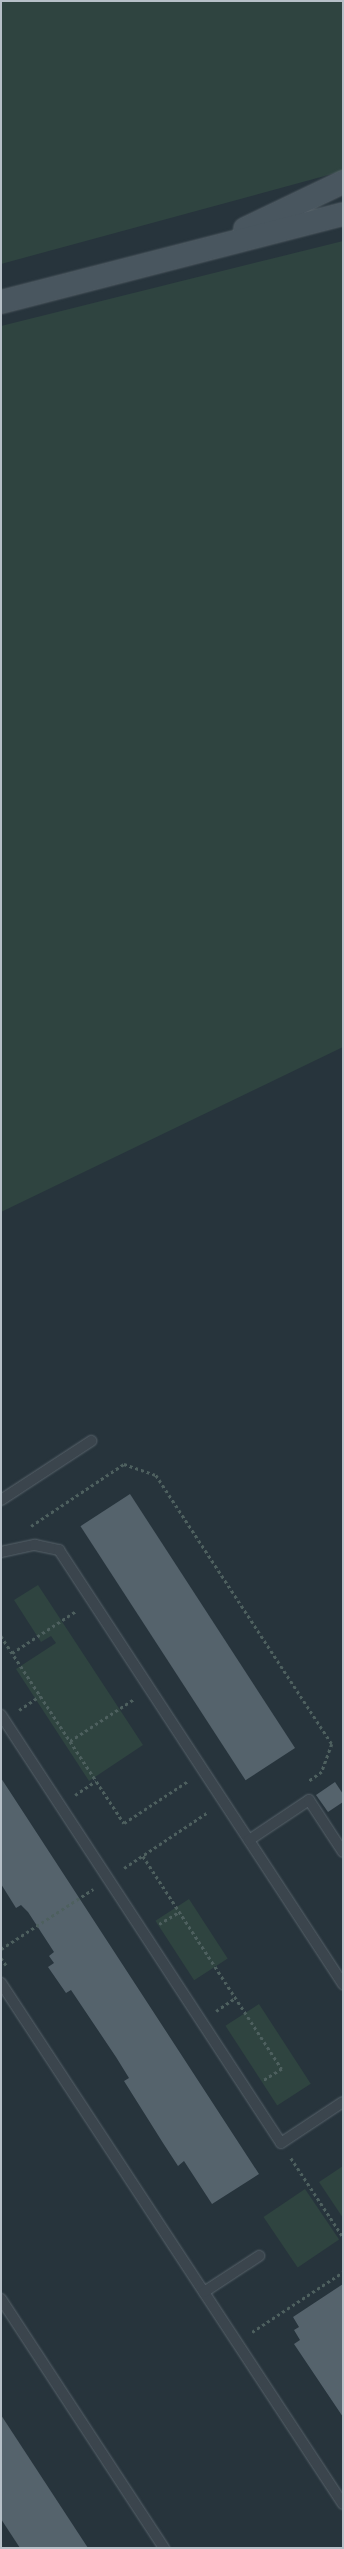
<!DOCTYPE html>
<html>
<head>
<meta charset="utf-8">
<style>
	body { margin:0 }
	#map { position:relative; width:344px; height:2549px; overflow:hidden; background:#27343c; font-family:Rubik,sans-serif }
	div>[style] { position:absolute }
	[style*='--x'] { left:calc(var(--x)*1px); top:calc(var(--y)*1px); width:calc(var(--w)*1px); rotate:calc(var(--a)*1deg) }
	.green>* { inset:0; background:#2f4440; transform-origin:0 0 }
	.building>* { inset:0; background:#55636c; transform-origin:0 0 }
	.path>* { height:2.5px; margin-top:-1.25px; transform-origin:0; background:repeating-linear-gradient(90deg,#4e605f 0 3px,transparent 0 6px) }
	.roads { filter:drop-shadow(0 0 1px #58636b) drop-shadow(0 0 1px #58636b) }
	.lane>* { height:10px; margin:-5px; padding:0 5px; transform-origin:5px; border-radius:5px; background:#3b454d }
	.secondary>* { height:22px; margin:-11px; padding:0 11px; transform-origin:11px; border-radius:11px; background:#49565f }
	span { translate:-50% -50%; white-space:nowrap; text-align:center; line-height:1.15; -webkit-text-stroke:3px #1f2a32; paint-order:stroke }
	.frame { position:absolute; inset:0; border:2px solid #b7c0c8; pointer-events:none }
</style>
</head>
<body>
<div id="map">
	<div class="green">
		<div style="clip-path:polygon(1px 1px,343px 1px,343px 171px,1px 264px)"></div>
		<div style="clip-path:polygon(343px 241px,343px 1047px,1px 1212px,1px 326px)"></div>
		<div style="clip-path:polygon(38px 1585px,143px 1745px,89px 1781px,16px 1669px,56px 1643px,51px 1636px,41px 1642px,14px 1600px)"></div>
		<div style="left:189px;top:1899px;width:71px;height:40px;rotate:57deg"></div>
		<div style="left:259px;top:2004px;width:95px;height:40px;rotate:57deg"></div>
		<div style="clip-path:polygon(343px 2166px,343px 2218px,319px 2182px)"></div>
		<div style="left:305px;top:2189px;width:61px;height:50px;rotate:56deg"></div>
	</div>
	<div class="building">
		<div style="left:130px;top:1494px;width:303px;height:59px;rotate:57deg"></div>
		<div style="clip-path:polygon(1px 1778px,259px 2174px,212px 2204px,184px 2161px,178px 2166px,163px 2143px,124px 2081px,129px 2078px,116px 2057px,71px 1990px,66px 1993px,48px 1967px,54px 1963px,49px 1956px,54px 1952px,28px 1912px,21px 1905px,16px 1908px,1px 1884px)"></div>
		<div style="clip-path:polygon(335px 1782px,343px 1794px,343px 1802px,328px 1812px,316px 1795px)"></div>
		<div style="clip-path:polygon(343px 2284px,343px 2417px,294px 2344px,300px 2340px,294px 2330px,299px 2327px,293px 2317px)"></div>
		<div style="clip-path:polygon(1px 2415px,88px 2548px,20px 2548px,1px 2519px)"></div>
	</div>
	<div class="path">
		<div style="--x:31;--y:1526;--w:112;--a:-33.7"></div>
		<div style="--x:124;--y:1464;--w:34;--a:19"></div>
		<div style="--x:156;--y:1475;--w:321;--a:56.8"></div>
		<div style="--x:332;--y:1744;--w:30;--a:110"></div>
		<div style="--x:322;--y:1772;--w:16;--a:145"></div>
		<div style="--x:1;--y:1636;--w:224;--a:56.7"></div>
		<div style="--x:124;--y:1823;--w:77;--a:-33.3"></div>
		<div style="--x:12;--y:1653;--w:77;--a:-33.3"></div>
		<div style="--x:19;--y:1710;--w:25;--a:-34"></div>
		<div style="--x:70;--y:1741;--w:77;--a:-33.3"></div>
		<div style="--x:75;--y:1795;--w:25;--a:-34"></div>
		<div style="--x:143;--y:1856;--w:254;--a:56.9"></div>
		<div style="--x:282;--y:2069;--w:22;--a:148"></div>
		<div style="--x:124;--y:1868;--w:101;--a:-33.7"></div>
		<div style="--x:159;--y:1924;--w:23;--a:-31"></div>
		<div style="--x:1;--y:1949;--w:110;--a:-33.1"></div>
		<div style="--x:1;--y:1958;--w:9;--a:54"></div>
		<div style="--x:216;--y:2011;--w:23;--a:-34"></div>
		<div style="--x:291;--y:2158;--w:95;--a:56.6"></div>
		<div style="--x:252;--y:2332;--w:109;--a:-33.4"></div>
	</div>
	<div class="roads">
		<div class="lane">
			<div style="--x:1;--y:1500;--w:108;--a:-33.2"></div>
			<div style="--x:1;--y:1552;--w:35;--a:-12"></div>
			<div style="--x:35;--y:1545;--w:25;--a:12"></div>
			<div style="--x:59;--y:1550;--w:519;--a:56.8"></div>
			<div style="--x:1;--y:1715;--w:511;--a:56.81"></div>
			<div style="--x:281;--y:2143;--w:74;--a:-33.5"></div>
			<div style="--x:249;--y:1840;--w:72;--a:-33.7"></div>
			<div style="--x:309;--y:1800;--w:62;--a:56.8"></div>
			<div style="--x:1;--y:1983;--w:623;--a:56.72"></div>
			<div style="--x:204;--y:2292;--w:66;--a:-33.2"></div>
			<div style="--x:1;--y:2299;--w:298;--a:56.8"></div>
		</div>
		<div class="secondary">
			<div style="--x:245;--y:229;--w:109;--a:-25.6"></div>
			<div style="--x:1;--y:302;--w:353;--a:-14.4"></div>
		</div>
	</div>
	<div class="frame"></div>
</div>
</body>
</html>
